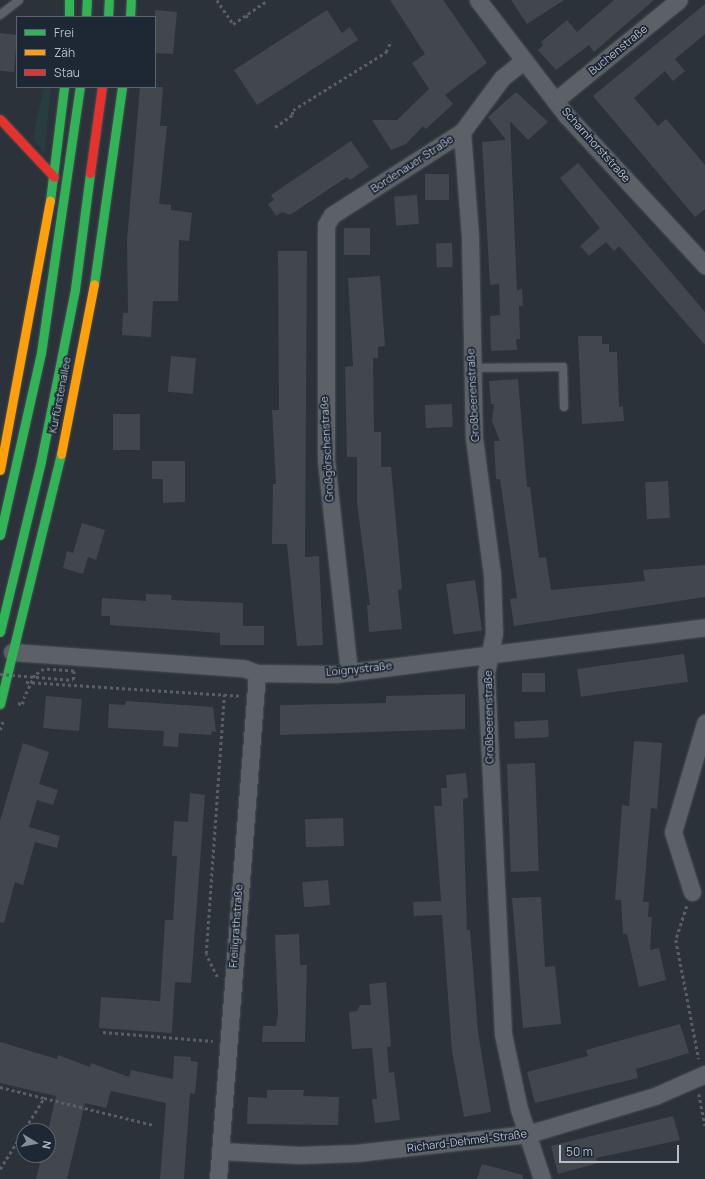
<!DOCTYPE html>
<html>
<head>
<meta charset="utf-8">
<style>
	body { margin:0 }
	#map { position:relative; width:705px; height:1179px; overflow:hidden; background:#2b3239; font-family:Manrope,sans-serif }
	div>[style] { position:absolute }
	[style*='--x'] { left:calc(var(--x)*1px); top:calc(var(--y)*1px); width:calc(var(--w)*1px); rotate:calc(var(--a)*1deg) }
	.green>* { inset:0; background:#283d40 }
	.building>* { inset:0; background:#42474e; transform-origin:0 0 }
	.path>* { height:2.5px; margin-top:-1.25px; transform-origin:0; background:repeating-linear-gradient(90deg,#5a5f64 0 3px,transparent 0 6px) }
	.roads { filter:drop-shadow(0 0 1px #494e54) drop-shadow(0 0 1px #494e54) }
	.lane>* { height:8px; margin:-4px; padding:0 4px; transform-origin:4px; border-radius:4px; background:#5c6067 }
	.street>* { height:17px; margin:-8.5px; padding:0 8.5px; transform-origin:8.5px; border-radius:8.5px; background:#5c6067 }
	.fast>* { height:9px; margin:-4.5px; padding:0 4.5px; transform-origin:4.5px; border-radius:4.5px; background:#30b455 }
	.slow>* { height:9px; margin:-4.5px; padding:0 4.5px; transform-origin:4.5px; border-radius:4.5px; background:#ff9f0a }
	.jam>* { height:9px; margin:-4.5px; padding:0 4.5px; transform-origin:4.5px; border-radius:4.5px; background:#e5322d }
	.path-bridge>* { height:2.5px; margin-top:-1.25px; transform-origin:0; background:repeating-linear-gradient(90deg,#5a5f64 0 3px,transparent 0 6px) }
	span { translate:-50% -50%; white-space:nowrap; text-align:center; line-height:1.15; -webkit-text-stroke:3.5px #1e2734; paint-order:stroke }
	.street-label { font-size:11px; color:#b6beca }
	.legend { position:absolute; left:16px; top:16px; width:140px; height:72px; box-sizing:border-box; background:#1e2734; border:1px solid #5b6370; margin:0; padding:5px 7px; list-style:none; font-size:12px; color:#b6beca }
	.legend li { display:flex; align-items:center; gap:8px; height:20px }
	.legend b { width:20px; border:1px solid #5b6370 }
	.north { position:absolute; left:16px; top:1123px; width:40px; height:40px; box-sizing:border-box; background:#1e2734; border:1px solid #5b6370; border-radius:50%; rotate:100deg; font-size:11px; font-weight:700; line-height:16px; text-align:center; color:#b6beca }
	.north::after { content:''; display:block; margin:auto; width:14px; height:18px; background:#858d97; clip-path:polygon(50% 0,100% 100%,50% 72%,0 100%) }
	.scale { position:absolute; left:559px; top:1145px; width:120px; height:18px; box-sizing:border-box; border:2px solid #b6beca; border-top:0; padding-left:5px; font-size:12px; line-height:14px; white-space:nowrap; color:#b6beca; -webkit-text-stroke:3px #1e2734; paint-order:stroke }
</style>
</head>
<body>
<div id="map">
	<div class="green">
		<div style="clip-path:polygon(44px 87px,51px 87px,44px 154px,33px 137px)"></div>
	</div>
	<div class="building">
		<div style="clip-path:polygon(390px 0,443px 0,487px 63px,445px 95px,453px 104px,426px 129px,423px 126px,406px 144px,391px 150px,372px 120px,397px 120px,429px 89px,412px 63px,425px 54px)"></div>
		<div style="clip-path:polygon(511px 0,564px 0,527px 24px)"></div>
		<div style="clip-path:polygon(614px 0,654px 0,594px 52px,589px 45px,556px 70px,538px 50px,543px 45px,541px 42px,567px 20px,577px 32px)"></div>
		<div style="clip-path:polygon(705px 4px,705px 34px,675px 59px,685px 71px,673px 81px,665px 71px,634px 98px,658px 126px,666px 119px,705px 165px,705px 209px,695px 217px,593px 96px)"></div>
		<div style="clip-path:polygon(155px 10px,177px 12px,173px 54px,155px 53px)"></div>
		<div style="clip-path:polygon(327px 10px,342px 33px,350px 27px,358px 40px,257px 105px,234px 70px)"></div>
		<div style="clip-path:polygon(0 33px,17px 35px,14px 72px,0 71px)"></div>
		<div style="clip-path:polygon(140px 87px,163px 87px,160px 126px,167px 126px,159px 204px,171px 205px,171px 210px,192px 213px,189px 241px,179px 240px,178px 301px,153px 301px,151px 337px,122px 335px,123px 313px,128px 313px,127px 240px)"></div>
		<div style="clip-path:polygon(516px 92px,548px 122px,528px 140px,510px 121px,517px 290px,522px 289px,523px 306px,519px 306px,520px 339px,516px 339px,517px 350px,491px 351px,490px 316px,500px 315px,499px 284px,490px 285px,482px 142px,506px 140px,488px 117px)"></div>
		<div style="clip-path:polygon(351px 141px,369px 167px,350px 180px,347px 177px,290px 215px,282px 212px,276px 216px,268px 204px,274px 200px,271px 195px)"></div>
		<div style="clip-path:polygon(578px 163px,705px 312px,705px 345px,619px 246px,614px 251px,606px 242px,589px 256px,580px 246px,600px 228px,560px 178px)"></div>
		<div style="left:449px;top:174px;width:26px;height:24px;rotate:90deg"></div>
		<div style="left:417px;top:195px;width:29px;height:23px;rotate:86deg"></div>
		<div style="left:344px;top:228px;width:26px;height:27px"></div>
		<div style="left:452px;top:243px;width:24px;height:16px;rotate:88deg"></div>
		<div style="clip-path:polygon(278px 251px,307px 251px,305px 557px,319px 556px,323px 645px,297px 646px,287px 544px,272px 544px,273px 484px,276px 484px,272px 410px,279px 410px)"></div>
		<div style="clip-path:polygon(380px 276px,385px 346px,378px 347px,378px 358px,373px 358px,374px 432px,381px 432px,381px 467px,391px 467px,402px 589px,398px 590px,402px 629px,369px 632px,367px 605px,370px 605px,357px 502px,357px 457px,347px 457px,345px 367px,353px 366px,348px 278px)"></div>
		<div style="clip-path:polygon(578px 336px,602px 336px,602px 344px,609px 344px,609px 352px,617px 352px,619px 407px,623px 406px,624px 421px,582px 424px)"></div>
		<div style="left:171px;top:356px;width:25px;height:36px;rotate:5deg"></div>
		<div style="clip-path:polygon(518px 379px,527px 487px,530px 487px,539px 558px,546px 557px,551px 590px,645px 581px,643px 570px,705px 565px,705px 597px,514px 626px,510px 599px,517px 598px,500px 479px,496px 479px,494px 441px,500px 441px,492px 421px,494px 404px,491px 404px,489px 381px)"></div>
		<div style="left:452px;top:404px;width:23px;height:27px;rotate:88deg"></div>
		<div style="left:140px;top:414px;width:36px;height:27px;rotate:90deg"></div>
		<div style="clip-path:polygon(152px 461px,185px 461px,185px 502px,163px 503px,163px 479px,152px 479px)"></div>
		<div style="left:668px;top:481px;width:37px;height:23px;rotate:87deg"></div>
		<div style="clip-path:polygon(82px 523px,105px 530px,96px 560px,88px 557px,83px 574px,63px 568px,67px 551px,73px 553px)"></div>
		<div style="left:475px;top:580px;width:51px;height:29px;rotate:82deg"></div>
		<div style="clip-path:polygon(146px 594px,172px 595px,171px 600px,243px 603px,243px 626px,264px 626px,264px 645px,220px 645px,220px 633px,110px 625px,110px 616px,101px 616px,102px 598px,146px 601px)"></div>
		<div style="left:684px;top:654px;width:28px;height:108px;rotate:82deg"></div>
		<div style="left:545px;top:673px;width:19px;height:23px;rotate:90deg"></div>
		<div style="clip-path:polygon(465px 694px,465px 729px,280px 735px,280px 705px,386px 703px,386px 696px)"></div>
		<div style="left:46px;top:696px;width:36px;height:32px;rotate:5deg"></div>
		<div style="clip-path:polygon(126px 701px,213px 707px,216px 732px,212px 731px,211px 735px,179px 733px,178px 747px,163px 746px,164px 731px,108px 728px,109px 704px,125px 705px)"></div>
		<div style="left:548px;top:720px;width:17px;height:34px;rotate:87deg"></div>
		<div style="clip-path:polygon(634px 741px,662px 743px,657px 809px,651px 808px,643px 902px,649px 902px,648px 917px,652px 917px,650px 950px,659px 948px,666px 980px,639px 987px,627px 934px,623px 934px,621px 900px,615px 900px,622px 805px,629px 806px)"></div>
		<div style="clip-path:polygon(23px 743px,49px 752px,39px 784px,58px 790px,53px 805px,37px 800px,29px 827px,60px 836px,57px 848px,35px 842px,23px 885px,15px 882px,4px 923px,0 922px,0 821px)"></div>
		<div style="left:535px;top:763px;width:108px;height:28px;rotate:88deg"></div>
		<div style="clip-path:polygon(466px 773px,468px 798px,463px 799px,467px 930px,470px 930px,478px 1032px,491px 1112px,464px 1117px,452px 1051px,442px 915px,414px 916px,413px 902px,441px 901px,434px 806px,442px 806px,441px 788px,447px 788px,446px 775px)"></div>
		<div style="clip-path:polygon(190px 793px,205px 795px,191px 983px,175px 982px,172px 1033px,99px 1028px,101px 997px,160px 1001px,165px 920px,173px 920px,177px 856px,172px 856px,174px 821px,188px 822px)"></div>
		<div style="left:343px;top:818px;width:28px;height:38px;rotate:88deg"></div>
		<div style="left:328px;top:880px;width:25px;height:26px;rotate:85deg"></div>
		<div style="clip-path:polygon(541px 897px,545px 967px,555px 966px,561px 1024px,523px 1028px,512px 898px)"></div>
		<div style="clip-path:polygon(299px 934px,300px 965px,307px 965px,305px 1042px,262px 1042px,263px 1026px,276px 1026px,278px 1014px,275px 935px)"></div>
		<div style="clip-path:polygon(386px 982px,391px 1046px,387px 1047px,389px 1073px,394px 1072px,400px 1120px,375px 1123px,372px 1099px,377px 1099px,372px 1048px,352px 1049px,349px 1012px,357px 1011px,360px 1005px,371px 1005px,369px 984px)"></div>
		<div style="clip-path:polygon(680px 1024px,689px 1053px,636px 1069px,638px 1078px,535px 1103px,527px 1072px,588px 1056px,586px 1050px)"></div>
		<div style="clip-path:polygon(0 1042px,57px 1059px,58px 1055px,90px 1067px,91px 1063px,129px 1077px,131px 1070px,173px 1079px,174px 1056px,191px 1057px,191px 1061px,198px 1062px,195px 1094px,190px 1093px,184px 1179px,160px 1179px,166px 1103px,111px 1091px,106px 1108px,85px 1103px,67px 1179px,36px 1179px,42px 1155px,48px 1155px,48px 1131px,56px 1096px,0 1083px)"></div>
		<div style="clip-path:polygon(267px 1090px,304px 1090px,303px 1096px,339px 1097px,338px 1125px,247px 1124px,248px 1097px,267px 1098px)"></div>
		<div style="clip-path:polygon(673px 1116px,680px 1140px,596px 1158px,598px 1163px,558px 1174px,551px 1146px)"></div>
		<div style="clip-path:polygon(482px 1164px,523px 1175px,523px 1179px,477px 1179px)"></div>
	</div>
	<div class="path">
		<div style="--x:217;--y:0;--w:29;--a:56"></div>
		<div style="--x:233;--y:24;--w:42;--a:-34.4"></div>
		<div style="--x:246;--y:15;--w:6;--a:51"></div>
		<div style="--x:275;--y:127;--w:21;--a:-35"></div>
		<div style="--x:292;--y:115;--w:5;--a:-79"></div>
		<div style="--x:293;--y:110;--w:110;--a:-31.9"></div>
		<div style="--x:386;--y:52;--w:12;--a:-66"></div>
		<div style="--x:26;--y:682;--w:214;--a:3.7"></div>
		<div style="--x:18;--y:703;--w:4;--a:14"></div>
		<div style="--x:22;--y:704;--w:5;--a:-68"></div>
		<div style="--x:0;--y:730;--w:9;--a:-72"></div>
		<div style="--x:687;--y:906;--w:36;--a:108"></div>
		<div style="--x:676;--y:940;--w:121;--a:79.1"></div>
		<div style="--x:217;--y:977;--w:25;--a:-116"></div>
		<div style="--x:206;--y:954;--w:260;--a:-86"></div>
		<div style="--x:103;--y:1032;--w:110;--a:4.7"></div>
		<div style="--x:0;--y:1087;--w:45;--a:14"></div>
		<div style="--x:699;--y:1094;--w:32;--a:79"></div>
		<div style="--x:0;--y:1169;--w:84;--a:-58.2"></div>
		<div style="--x:44;--y:1098;--w:112;--a:13.9"></div>
	</div>
	<div class="roads">
		<div class="lane">
			<div style="--x:0;--y:15;--w:24;--a:-38"></div>
			<div style="--x:471;--y:368;--w:92;--a:-0.6"></div>
			<div style="--x:563;--y:367;--w:40;--a:88.6"></div>
		</div>
		<div class="street">
			<div style="--x:478;--y:0;--w:145;--a:52.6"></div>
			<div style="--x:566;--y:115;--w:205;--a:47.2"></div>
			<div style="--x:557;--y:99;--w:157;--a:-39.1"></div>
			<div style="--x:462;--y:132;--w:104;--a:85.6"></div>
			<div style="--x:470;--y:236;--w:202;--a:88.9"></div>
			<div style="--x:474;--y:438;--w:137;--a:82.5"></div>
			<div style="--x:492;--y:574;--w:59;--a:88.1"></div>
			<div style="--x:494;--y:633;--w:41;--a:101.3"></div>
			<div style="--x:486;--y:673;--w:361;--a:87.3"></div>
			<div style="--x:503;--y:1034;--w:77;--a:78"></div>
			<div style="--x:519;--y:1109;--w:74;--a:71.8"></div>
			<div style="--x:12;--y:652;--w:232;--a:4"></div>
			<div style="--x:243;--y:668;--w:15;--a:20"></div>
			<div style="--x:257;--y:673;--w:78;--a:0.7"></div>
			<div style="--x:335;--y:674;--w:373;--a:-7.2"></div>
			<div style="--x:349;--y:672;--w:214;--a:-96.2"></div>
			<div style="--x:326;--y:459;--w:234;--a:-90"></div>
			<div style="--x:326;--y:225;--w:12;--a:-59"></div>
			<div style="--x:332;--y:215;--w:154;--a:-32.6"></div>
			<div style="--x:462;--y:132;--w:67;--a:-53.5"></div>
			<div style="--x:502;--y:78;--w:28;--a:-39"></div>
			<div style="--x:692;--y:892;--w:63;--a:-107.6"></div>
			<div style="--x:673;--y:832;--w:114;--a:-73.6"></div>
			<div style="--x:220;--y:1151;--w:80;--a:2.9"></div>
			<div style="--x:300;--y:1155;--w:56;--a:-2"></div>
			<div style="--x:356;--y:1153;--w:173;--a:-6.3"></div>
			<div style="--x:528;--y:1134;--w:133;--a:-16.7"></div>
			<div style="--x:655;--y:1096;--w:55;--a:-23.7"></div>
			<div style="--x:218;--y:1179;--w:508;--a:-85.59"></div>
		</div>
		<div class="fast">
			<div style="--x:69;--y:0;--w:17;--a:90"></div>
			<div style="--x:86;--y:17;--w:17;--a:-87"></div>
			<div style="--x:108;--y:17;--w:17;--a:-87"></div>
			<div style="--x:130;--y:17;--w:17;--a:-87"></div>
			<div style="--x:50;--y:201;--w:115;--a:-83"></div>
			<div style="--x:94;--y:284;--w:199;--a:-81.9"></div>
			<div style="--x:0;--y:535;--w:187;--a:-77.3"></div>
			<div style="--x:41;--y:353;--w:269;--a:-81.7"></div>
			<div style="--x:0;--y:632;--w:176;--a:-76.5"></div>
			<div style="--x:41;--y:461;--w:175;--a:-78.8"></div>
			<div style="--x:75;--y:289;--w:117;--a:-82.6"></div>
			<div style="--x:0;--y:704;--w:257;--a:-76.3"></div>
		</div>
		<div class="slow">
			<div style="--x:61;--y:454;--w:173;--a:-79"></div>
			<div style="--x:0;--y:470;--w:274;--a:-79.5"></div>
		</div>
		<div class="jam">
			<div style="--x:0;--y:119;--w:79;--a:47"></div>
			<div style="--x:90;--y:173;--w:87;--a:-82.1"></div>
		</div>
	</div>
	<div class="path-bridge">
		<div style="--x:0;--y:674;--w:73;--a:4.7"></div>
		<div style="--x:73;--y:680;--w:9;--a:-84"></div>
		<div style="--x:74;--y:671;--w:30;--a:-176"></div>
		<div style="--x:44;--y:669;--w:11;--a:146"></div>
		<div style="--x:35;--y:675;--w:26;--a:115"></div>
	</div>
	<div class="street-label">
		<span style="left:618px;top:50px;rotate:-39deg">Buchenstraße</span>
		<span style="left:596px;top:145px;rotate:48deg">Scharnhorststraße</span>
		<span style="left:412px;top:164px;rotate:-33deg">Bordenauer Straße</span>
		<span style="left:60px;top:395px;rotate:-79deg">Kurfürstenallee</span>
		<span style="left:473px;top:395px;rotate:-93deg">Großbeerenstraße</span>
		<span style="left:327px;top:449px;rotate:-93deg">Großgörschenstraße</span>
		<span style="left:359px;top:669px;rotate:-6deg">Loignystraße</span>
		<span style="left:489px;top:717px;rotate:-91deg">Großbeerenstraße</span>
		<span style="left:236px;top:926px;rotate:-86deg">Freiligrathstraße</span>
		<span style="left:467px;top:1141px;rotate:-7deg">Richard-Dehmel-Straße</span>
	</div>
	<ul class="legend">
	<li><b style="height:5px;background:#30b455"></b>Frei</li>
	<li><b style="height:5px;background:#ff9f0a"></b>Zäh</li>
	<li><b style="height:5px;background:#e5322d"></b>Stau</li>
	</ul>
	<div class="north">N</div>
	<div class="scale">50 m</div>
</div>
</body>
</html>
